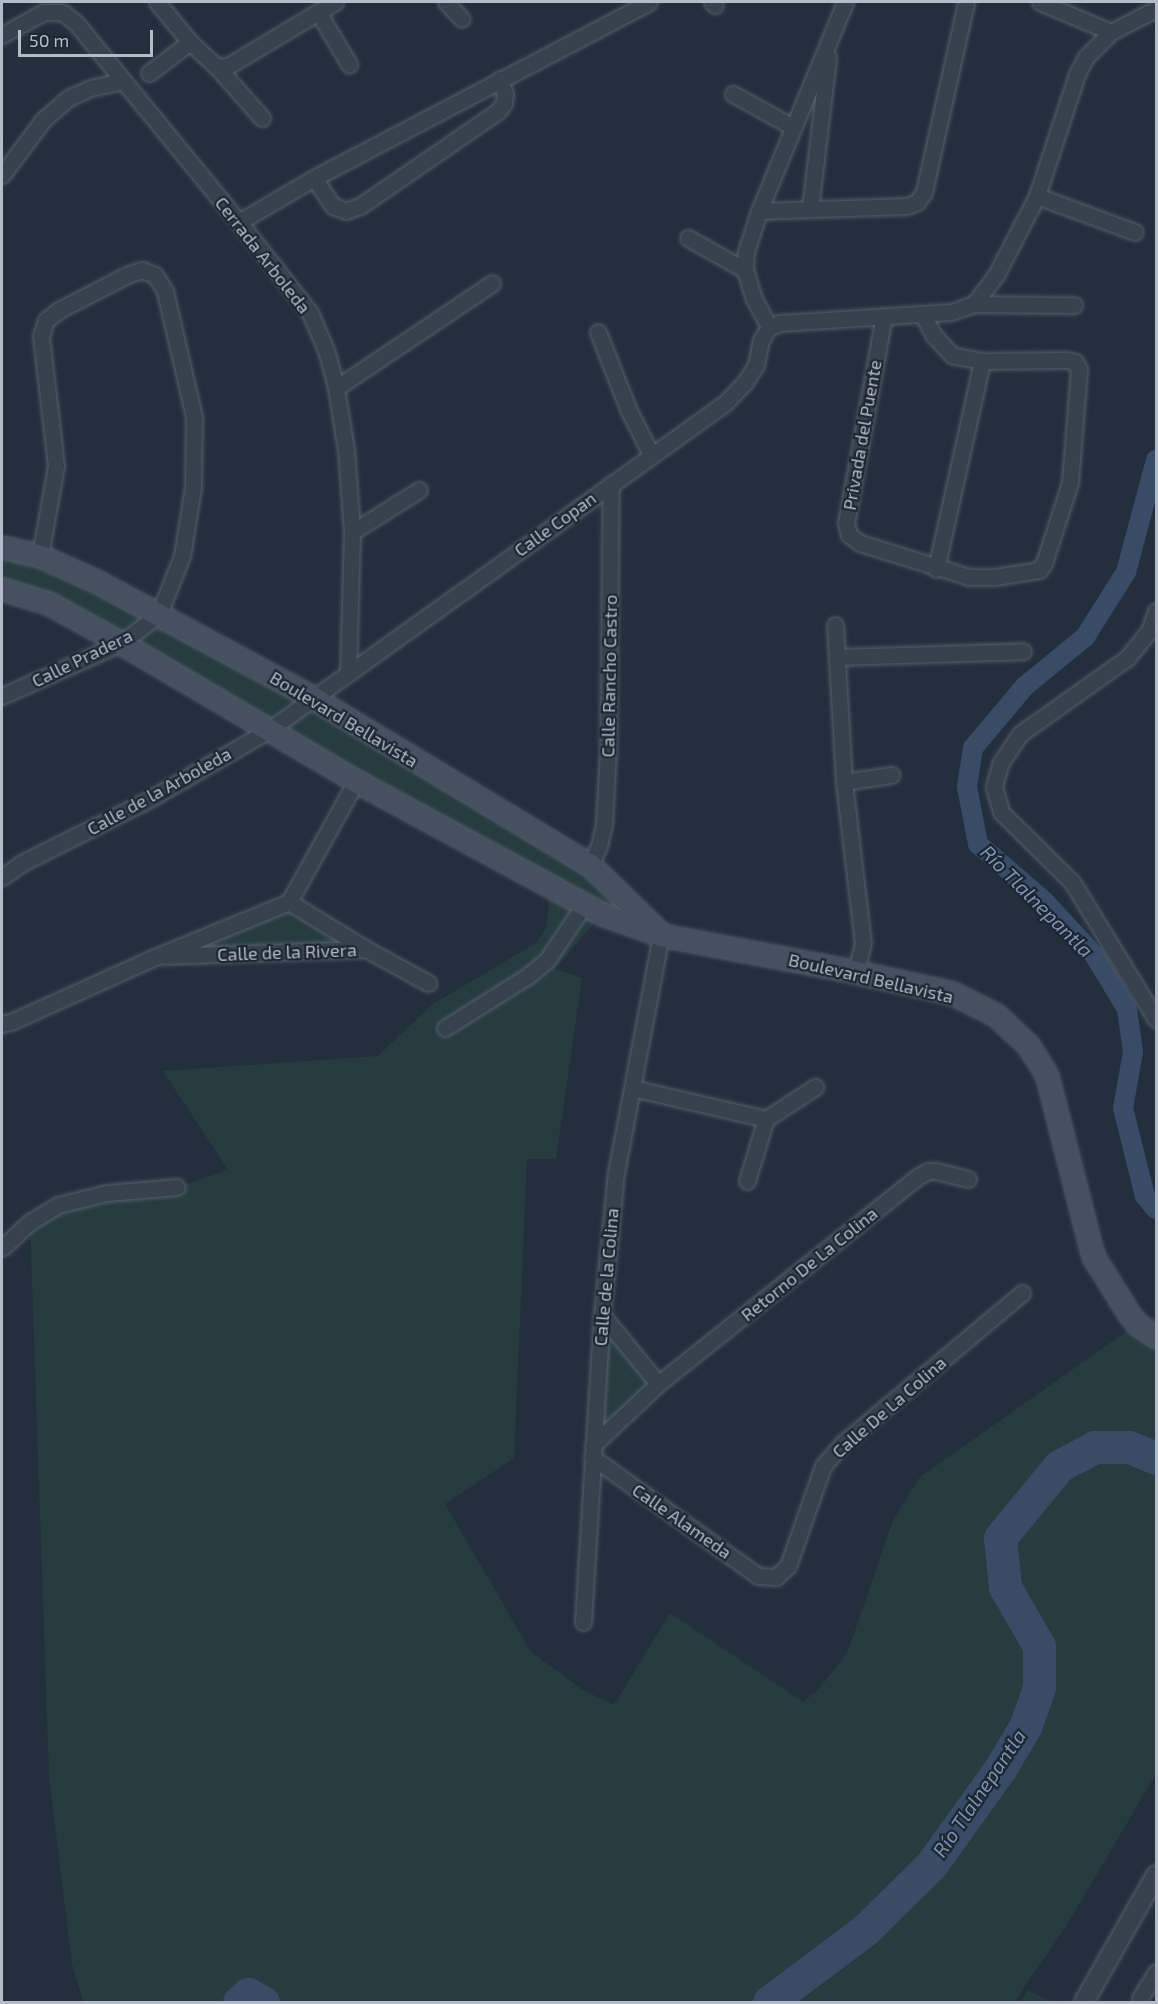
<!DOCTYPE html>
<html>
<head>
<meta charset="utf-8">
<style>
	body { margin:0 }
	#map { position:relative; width:1158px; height:2004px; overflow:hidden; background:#242f3e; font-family:"Exo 2",sans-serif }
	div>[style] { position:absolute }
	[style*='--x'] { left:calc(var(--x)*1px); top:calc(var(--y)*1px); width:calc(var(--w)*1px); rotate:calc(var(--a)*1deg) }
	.green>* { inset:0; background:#263c3f }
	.canal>* { height:20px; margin:-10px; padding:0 10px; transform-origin:10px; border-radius:10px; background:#394c67 }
	.river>* { height:33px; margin:-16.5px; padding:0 16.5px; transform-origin:16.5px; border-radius:16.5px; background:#394c67 }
	.roads { filter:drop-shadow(0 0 2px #565f6c) drop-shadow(0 0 2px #565f6c) }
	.minor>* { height:15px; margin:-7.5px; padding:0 7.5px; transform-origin:7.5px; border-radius:7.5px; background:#38414e }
	.tertiary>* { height:18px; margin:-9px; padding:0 9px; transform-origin:9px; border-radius:9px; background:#38414e }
	.secondary>* { height:21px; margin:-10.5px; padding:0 10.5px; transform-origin:10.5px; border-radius:10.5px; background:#465061 }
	span { translate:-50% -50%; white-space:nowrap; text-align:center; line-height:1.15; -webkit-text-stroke:4.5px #1d2633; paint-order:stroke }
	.street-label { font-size:18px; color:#b4bcc9 }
	.water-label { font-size:20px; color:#7c92b1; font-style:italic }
	.frame { position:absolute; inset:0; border:3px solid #b4bcc9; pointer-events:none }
	.scale { position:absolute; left:18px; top:30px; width:135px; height:27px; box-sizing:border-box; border:3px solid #b4bcc9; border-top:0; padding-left:8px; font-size:18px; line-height:21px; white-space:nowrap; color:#b4bcc9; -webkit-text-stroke:4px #1d2633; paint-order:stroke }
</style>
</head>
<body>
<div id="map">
	<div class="green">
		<div style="clip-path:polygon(2px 547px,40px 556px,590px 865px,661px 935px,602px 914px,555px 969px,582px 978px,556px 1159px,527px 1159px,514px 1458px,445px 1504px,531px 1652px,583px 1690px,614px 1705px,670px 1613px,803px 1702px,819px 1689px,848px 1651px,893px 1520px,920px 1477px,1137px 1324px,1156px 1337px,1156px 1774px,1065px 1928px,1014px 2002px,83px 2002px,72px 1964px,49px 1777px,30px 1222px,58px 1205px,177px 1187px,228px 1170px,163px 1071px,378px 1056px,433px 1004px,536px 943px,546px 928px,551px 887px,2px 589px)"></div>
		<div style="clip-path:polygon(289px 902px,366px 949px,155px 957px)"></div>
		<div style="clip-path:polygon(602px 1315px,658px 1384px,593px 1445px)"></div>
		<div style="clip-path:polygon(1028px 1990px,1051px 2002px,1021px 2002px)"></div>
	</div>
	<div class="canal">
		<div style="--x:1156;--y:460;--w:116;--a:105"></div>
		<div style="--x:1126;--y:572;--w:77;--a:122.2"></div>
		<div style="--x:1085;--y:637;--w:77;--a:140.8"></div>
		<div style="--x:1025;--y:686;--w:81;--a:130"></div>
		<div style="--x:973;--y:748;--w:39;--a:99"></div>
		<div style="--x:967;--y:787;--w:58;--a:79.1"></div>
		<div style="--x:978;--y:844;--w:87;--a:40.8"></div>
		<div style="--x:1044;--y:901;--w:75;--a:47.2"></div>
		<div style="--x:1095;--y:956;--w:62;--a:58.9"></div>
		<div style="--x:1127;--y:1009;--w:43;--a:82.1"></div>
		<div style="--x:1133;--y:1052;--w:57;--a:100.1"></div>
		<div style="--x:1123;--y:1108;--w:91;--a:76"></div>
		<div style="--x:1145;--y:1196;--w:17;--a:50"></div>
	</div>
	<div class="river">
		<div style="--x:239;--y:2002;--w:12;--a:-42"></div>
		<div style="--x:248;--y:1994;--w:17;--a:28"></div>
		<div style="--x:769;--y:2002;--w:120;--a:-36.9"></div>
		<div style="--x:865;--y:1930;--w:93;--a:-44.6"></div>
		<div style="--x:931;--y:1865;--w:118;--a:-54.3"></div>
		<div style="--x:1000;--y:1769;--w:51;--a:-59.4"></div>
		<div style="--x:1026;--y:1725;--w:40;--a:-71.1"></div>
		<div style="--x:1039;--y:1687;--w:41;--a:-90"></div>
		<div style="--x:1039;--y:1646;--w:68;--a:-120"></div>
		<div style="--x:1005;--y:1587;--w:49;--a:-95.8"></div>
		<div style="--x:1000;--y:1538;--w:93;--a:-50.7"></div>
		<div style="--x:1059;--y:1466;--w:40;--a:-28"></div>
		<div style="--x:1094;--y:1447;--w:35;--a:0"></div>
		<div style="--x:1129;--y:1447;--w:29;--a:22"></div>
	</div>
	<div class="roads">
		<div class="minor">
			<div style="--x:157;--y:2;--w:52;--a:50.5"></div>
			<div style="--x:190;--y:42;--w:37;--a:43"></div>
			<div style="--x:217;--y:67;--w:68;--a:48.6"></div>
			<div style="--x:446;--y:2;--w:23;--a:47"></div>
			<div style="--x:712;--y:2;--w:4;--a:45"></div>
			<div style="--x:1040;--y:2;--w:77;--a:22.9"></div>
			<div style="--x:318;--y:12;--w:61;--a:59.2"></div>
			<div style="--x:2;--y:35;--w:48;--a:-28.7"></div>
			<div style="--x:44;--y:12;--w:18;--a:0"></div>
			<div style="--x:62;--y:12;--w:18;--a:38"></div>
			<div style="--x:76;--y:23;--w:257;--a:50.7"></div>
			<div style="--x:239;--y:222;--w:115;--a:52"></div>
			<div style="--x:310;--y:313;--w:40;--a:66.6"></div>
			<div style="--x:326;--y:350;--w:39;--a:75"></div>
			<div style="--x:336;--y:388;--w:63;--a:80.8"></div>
			<div style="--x:346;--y:450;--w:82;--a:85.8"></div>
			<div style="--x:352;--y:532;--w:141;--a:91.6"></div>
			<div style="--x:217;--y:67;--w:11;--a:-5"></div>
			<div style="--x:228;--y:66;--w:125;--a:-30.9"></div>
			<div style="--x:149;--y:73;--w:51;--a:-37.1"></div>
			<div style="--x:733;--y:94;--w:68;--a:28.8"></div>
			<div style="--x:2;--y:175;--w:69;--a:-53.3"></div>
			<div style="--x:43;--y:120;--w:33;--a:-41"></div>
			<div style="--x:68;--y:98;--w:24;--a:-24"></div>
			<div style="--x:90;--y:88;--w:34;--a:-12"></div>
			<div style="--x:314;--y:178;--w:34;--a:56"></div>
			<div style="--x:333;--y:206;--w:14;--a:21"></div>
			<div style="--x:346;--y:211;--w:15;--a:-20"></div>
			<div style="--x:360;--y:206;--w:168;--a:-34.5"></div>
			<div style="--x:498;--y:111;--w:10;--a:-53"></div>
			<div style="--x:504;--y:103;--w:9;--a:-84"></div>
			<div style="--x:505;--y:94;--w:16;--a:-108"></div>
			<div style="--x:1037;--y:196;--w:104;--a:20.2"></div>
			<div style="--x:810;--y:209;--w:153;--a:-83.2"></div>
			<div style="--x:759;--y:211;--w:148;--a:-1.9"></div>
			<div style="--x:907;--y:206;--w:11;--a:-22"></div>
			<div style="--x:917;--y:202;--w:12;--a:-55"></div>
			<div style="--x:924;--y:192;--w:195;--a:-77.5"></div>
			<div style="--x:239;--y:222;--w:87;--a:-30.4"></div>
			<div style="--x:314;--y:178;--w:378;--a:-27.7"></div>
			<div style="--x:688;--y:238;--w:65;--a:29.3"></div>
			<div style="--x:974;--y:304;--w:100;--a:0.6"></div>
			<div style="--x:884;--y:316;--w:210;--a:100.4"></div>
			<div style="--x:846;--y:523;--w:12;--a:76"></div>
			<div style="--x:849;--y:535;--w:14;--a:36"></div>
			<div style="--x:860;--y:543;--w:114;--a:17.3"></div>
			<div style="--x:969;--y:577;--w:26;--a:0"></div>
			<div style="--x:995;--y:577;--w:45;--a:-9"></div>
			<div style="--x:1039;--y:570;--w:9;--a:-54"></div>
			<div style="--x:1044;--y:563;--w:84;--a:-72"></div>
			<div style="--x:1070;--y:483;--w:114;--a:-85.5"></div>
			<div style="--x:1079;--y:369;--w:8;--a:-120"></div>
			<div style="--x:1075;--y:362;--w:8;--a:-166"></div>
			<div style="--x:1067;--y:360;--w:85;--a:179.3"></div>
			<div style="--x:982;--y:361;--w:31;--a:-169"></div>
			<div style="--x:952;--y:355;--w:26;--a:-133"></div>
			<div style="--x:934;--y:336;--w:24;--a:-118"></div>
			<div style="--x:769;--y:327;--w:12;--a:-20"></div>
			<div style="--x:780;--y:323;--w:171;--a:-3.7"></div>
			<div style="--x:951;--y:312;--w:24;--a:-19"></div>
			<div style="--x:974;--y:304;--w:36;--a:-53"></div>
			<div style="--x:996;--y:275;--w:89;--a:-62.6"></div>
			<div style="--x:1037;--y:196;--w:128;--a:-71.8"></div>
			<div style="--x:1077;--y:74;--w:19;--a:-62"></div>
			<div style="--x:1086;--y:57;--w:35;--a:-45"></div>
			<div style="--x:1111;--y:32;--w:51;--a:-27.1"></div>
			<div style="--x:769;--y:327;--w:32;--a:-118"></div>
			<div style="--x:754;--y:299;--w:30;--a:-107"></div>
			<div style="--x:745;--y:270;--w:18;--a:-87"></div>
			<div style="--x:746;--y:252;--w:43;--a:-72.4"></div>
			<div style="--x:759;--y:211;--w:226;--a:-67.6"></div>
			<div style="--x:598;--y:332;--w:85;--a:68.6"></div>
			<div style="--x:629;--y:411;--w:48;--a:62.9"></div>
			<div style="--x:336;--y:388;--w:188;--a:-33.9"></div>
			<div style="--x:352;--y:532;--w:79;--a:-32.1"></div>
			<div style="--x:936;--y:569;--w:213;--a:-77.5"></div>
			<div style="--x:1156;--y:611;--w:21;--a:109"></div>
			<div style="--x:1149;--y:631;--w:35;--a:129"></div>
			<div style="--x:1127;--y:658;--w:131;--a:144.6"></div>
			<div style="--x:1020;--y:734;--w:34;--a:124"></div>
			<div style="--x:1001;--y:762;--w:26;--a:106"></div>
			<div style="--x:994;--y:787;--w:26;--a:74"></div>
			<div style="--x:1001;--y:812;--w:100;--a:44.6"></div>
			<div style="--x:1072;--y:882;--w:161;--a:58.5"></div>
			<div style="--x:835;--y:625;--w:157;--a:86.7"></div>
			<div style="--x:844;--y:782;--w:162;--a:83.3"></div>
			<div style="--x:863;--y:943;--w:30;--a:104"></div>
			<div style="--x:837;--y:657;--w:186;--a:-1.8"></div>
			<div style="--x:2;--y:696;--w:130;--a:-24"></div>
			<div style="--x:121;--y:643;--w:48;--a:-37.3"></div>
			<div style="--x:159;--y:614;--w:62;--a:-68.4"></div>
			<div style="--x:182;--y:556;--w:70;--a:-80.9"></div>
			<div style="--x:193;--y:487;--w:70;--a:-89.2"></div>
			<div style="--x:194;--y:417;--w:129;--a:-103"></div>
			<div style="--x:165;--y:291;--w:19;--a:-122"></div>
			<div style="--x:155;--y:275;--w:14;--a:-159"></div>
			<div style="--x:142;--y:270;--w:16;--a:162"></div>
			<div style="--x:127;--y:275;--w:76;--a:152.8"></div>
			<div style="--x:59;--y:310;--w:16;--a:142"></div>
			<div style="--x:46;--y:320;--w:17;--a:107"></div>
			<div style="--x:41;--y:336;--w:131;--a:83.4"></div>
			<div style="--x:56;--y:466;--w:91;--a:100.1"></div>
			<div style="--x:844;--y:782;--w:48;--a:-8.5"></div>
			<div style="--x:590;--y:865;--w:21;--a:-65"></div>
			<div style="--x:599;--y:846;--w:23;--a:-77"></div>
			<div style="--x:604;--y:824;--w:74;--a:-86.9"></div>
			<div style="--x:608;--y:750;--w:266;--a:-89.4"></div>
			<div style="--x:2;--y:877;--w:24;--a:-35"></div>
			<div style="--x:22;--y:863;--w:139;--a:-26.6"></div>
			<div style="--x:146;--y:801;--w:142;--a:-30"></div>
			<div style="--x:269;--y:730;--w:237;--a:-35.6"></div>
			<div style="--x:462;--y:592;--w:324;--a:-35.7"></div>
			<div style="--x:725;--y:403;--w:29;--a:-46"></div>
			<div style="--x:745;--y:382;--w:20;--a:-57"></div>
			<div style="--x:756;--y:365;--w:25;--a:-79"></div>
			<div style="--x:761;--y:340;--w:15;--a:-58"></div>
			<div style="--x:289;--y:902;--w:138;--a:-61"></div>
			<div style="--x:165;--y:956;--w:201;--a:-2"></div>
			<div style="--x:2;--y:1024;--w:11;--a:-15"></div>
			<div style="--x:13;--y:1021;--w:156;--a:-24.3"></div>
			<div style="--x:155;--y:957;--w:145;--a:-22.3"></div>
			<div style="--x:289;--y:902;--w:90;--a:31.4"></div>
			<div style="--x:366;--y:949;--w:71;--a:28.7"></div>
			<div style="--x:445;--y:1028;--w:99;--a:-32.2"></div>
			<div style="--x:529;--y:975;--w:23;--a:-40"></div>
			<div style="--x:547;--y:960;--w:66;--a:-56.1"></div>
			<div style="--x:632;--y:1088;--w:138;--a:13"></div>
			<div style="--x:747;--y:1181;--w:65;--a:-73"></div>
			<div style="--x:766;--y:1119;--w:59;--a:-33.1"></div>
			<div style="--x:2;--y:1248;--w:38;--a:-43"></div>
			<div style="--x:30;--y:1222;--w:33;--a:-31"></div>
			<div style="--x:58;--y:1205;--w:50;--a:-13.8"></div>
			<div style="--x:107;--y:1193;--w:70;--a:-4.9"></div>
			<div style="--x:602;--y:1315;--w:89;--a:50.9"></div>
			<div style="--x:593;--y:1445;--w:89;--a:-43.2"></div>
			<div style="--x:658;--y:1384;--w:334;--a:-38.6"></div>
			<div style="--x:919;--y:1176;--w:10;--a:-29"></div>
			<div style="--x:928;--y:1171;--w:8;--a:0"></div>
			<div style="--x:936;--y:1171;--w:33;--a:14"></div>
			<div style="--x:592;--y:1457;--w:204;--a:35.6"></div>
			<div style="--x:758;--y:1576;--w:18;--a:3"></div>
			<div style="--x:776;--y:1577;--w:16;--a:-43"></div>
			<div style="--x:788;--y:1566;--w:106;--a:-70.7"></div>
			<div style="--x:823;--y:1466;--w:29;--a:-49"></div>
			<div style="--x:842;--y:1444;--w:235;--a:-40"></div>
			<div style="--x:583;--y:1622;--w:308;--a:-86.5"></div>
			<div style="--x:602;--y:1315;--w:143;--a:-84.4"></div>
			<div style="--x:616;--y:1173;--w:242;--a:-79.3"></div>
			<div style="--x:1140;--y:1998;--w:31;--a:-58"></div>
		</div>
		<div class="tertiary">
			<div style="--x:1084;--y:2002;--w:146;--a:-60.4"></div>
		</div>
		<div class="secondary">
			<div style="--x:2;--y:547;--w:39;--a:13"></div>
			<div style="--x:40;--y:556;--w:61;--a:24.1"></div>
			<div style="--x:96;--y:581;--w:247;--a:28.3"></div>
			<div style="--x:313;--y:698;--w:323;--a:31.1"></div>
			<div style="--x:590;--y:865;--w:96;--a:44.2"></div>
			<div style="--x:2;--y:589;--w:48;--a:16.9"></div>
			<div style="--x:48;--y:603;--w:83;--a:28.7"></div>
			<div style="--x:121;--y:643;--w:273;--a:30.4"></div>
			<div style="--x:356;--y:781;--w:280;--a:28.4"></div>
			<div style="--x:602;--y:914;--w:63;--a:19.6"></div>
			<div style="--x:661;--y:935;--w:198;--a:10.7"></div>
			<div style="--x:856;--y:972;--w:98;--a:12.3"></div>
			<div style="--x:952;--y:993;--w:49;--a:26.6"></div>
			<div style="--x:996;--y:1015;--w:44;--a:43.2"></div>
			<div style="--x:1028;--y:1045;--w:36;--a:58"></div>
			<div style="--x:1047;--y:1076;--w:186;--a:75.7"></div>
			<div style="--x:1093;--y:1256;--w:68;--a:58.2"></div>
			<div style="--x:1129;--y:1314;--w:13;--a:51"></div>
			<div style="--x:1137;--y:1324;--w:23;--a:34"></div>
		</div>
	</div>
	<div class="street-label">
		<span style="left:263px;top:255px;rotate:52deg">Cerrada Arboleda</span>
		<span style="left:862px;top:435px;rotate:-80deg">Privada del Puente</span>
		<span style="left:555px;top:524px;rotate:-36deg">Calle Copan</span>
		<span style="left:82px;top:658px;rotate:-26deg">Calle Pradera</span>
		<span style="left:609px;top:676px;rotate:-89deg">Calle Rancho Castro</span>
		<span style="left:344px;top:719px;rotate:31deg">Boulevard Bellavista</span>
		<span style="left:159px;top:791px;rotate:-29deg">Calle de la Arboleda</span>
		<span style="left:287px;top:952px;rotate:-2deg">Calle de la Rivera</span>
		<span style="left:871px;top:978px;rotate:13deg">Boulevard Bellavista</span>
		<span style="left:809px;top:1264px;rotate:-39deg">Retorno De La Colina</span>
		<span style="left:606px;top:1277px;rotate:-85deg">Calle de la Colina</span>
		<span style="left:889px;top:1407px;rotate:-41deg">Calle De La Colina</span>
		<span style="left:682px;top:1521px;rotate:35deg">Calle Alameda</span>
	</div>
	<div class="water-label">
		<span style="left:1037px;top:901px;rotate:45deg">Río Tlalnepantla</span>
		<span style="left:979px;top:1793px;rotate:-56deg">Río Tlalnepantla</span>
	</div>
	<div class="frame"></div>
	<div class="scale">50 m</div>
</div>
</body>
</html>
